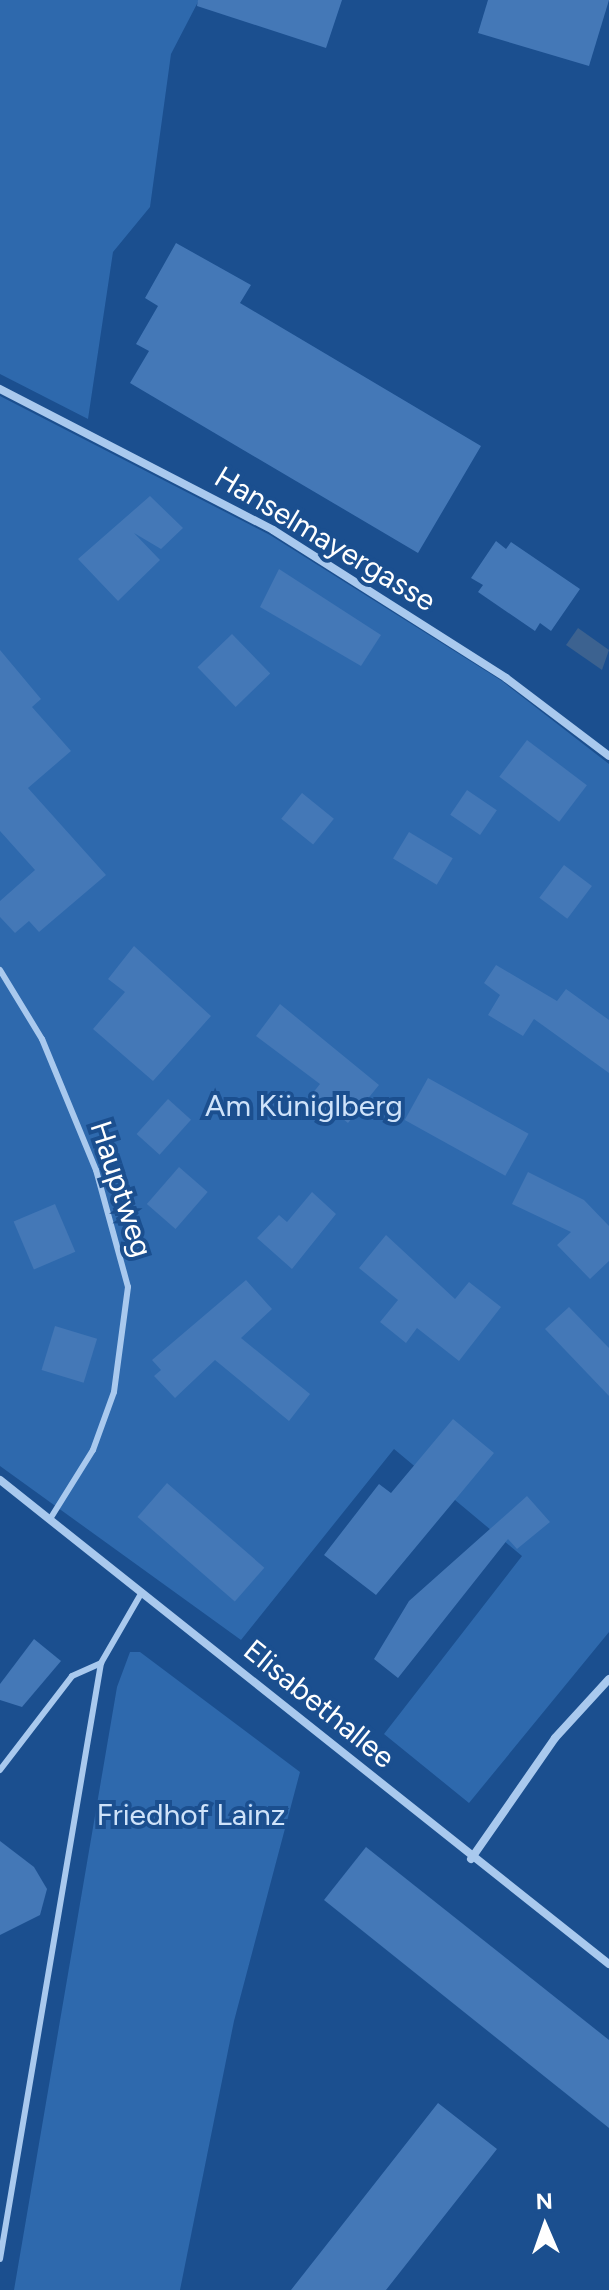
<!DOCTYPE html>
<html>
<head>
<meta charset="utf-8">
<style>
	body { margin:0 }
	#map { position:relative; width:609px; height:2290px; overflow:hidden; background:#1b4f8f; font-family:Figtree,sans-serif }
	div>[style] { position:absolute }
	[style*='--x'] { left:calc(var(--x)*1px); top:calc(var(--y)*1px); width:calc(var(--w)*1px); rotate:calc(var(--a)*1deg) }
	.green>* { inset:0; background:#2e69ad }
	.water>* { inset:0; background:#3c6290 }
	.building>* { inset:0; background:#4478b7; transform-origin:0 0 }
	.lane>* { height:6px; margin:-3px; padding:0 3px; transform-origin:3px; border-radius:3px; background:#a9c9ee }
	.street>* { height:8px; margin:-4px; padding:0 4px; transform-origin:4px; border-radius:4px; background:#a9c9ee }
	span { translate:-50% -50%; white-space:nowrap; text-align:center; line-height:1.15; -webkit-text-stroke:8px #1b4f8f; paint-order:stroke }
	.street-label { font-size:30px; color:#fff }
	.park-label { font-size:30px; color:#cfe3fa }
	.north { position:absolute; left:505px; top:2186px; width:80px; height:80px; -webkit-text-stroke:6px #1b4f8f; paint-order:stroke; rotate:358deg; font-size:22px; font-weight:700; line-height:32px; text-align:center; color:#fff }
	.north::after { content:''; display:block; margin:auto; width:28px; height:36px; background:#fff; clip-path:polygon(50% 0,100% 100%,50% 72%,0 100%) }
</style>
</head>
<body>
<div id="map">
	<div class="green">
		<div style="clip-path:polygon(0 0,199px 0,171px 54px,150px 207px,113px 252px,88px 419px,0 374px)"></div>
		<div style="clip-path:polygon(0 396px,270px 535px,502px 681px,609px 764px,609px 1632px,469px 1803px,384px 1734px,522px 1556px,394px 1449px,241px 1640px,0 1466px)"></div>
		<div style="clip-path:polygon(130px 1652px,140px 1652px,300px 1772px,234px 2021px,180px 2290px,14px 2290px,117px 1687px)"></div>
	</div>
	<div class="water">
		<div style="clip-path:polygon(578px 628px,609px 650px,602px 670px,566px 645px)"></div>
	</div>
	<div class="building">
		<div style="clip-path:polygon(198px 0,342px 0,326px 48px,197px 6px)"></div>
		<div style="clip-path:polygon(488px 0,609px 0,589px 66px,478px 33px)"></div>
		<div style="clip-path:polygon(176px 243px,251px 285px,240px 303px,481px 446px,418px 553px,130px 383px,149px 351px,136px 344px,158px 306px,145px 298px)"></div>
		<div style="clip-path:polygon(150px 496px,183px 528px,161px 549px,134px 533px,160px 560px,118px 601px,78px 559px)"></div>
		<div style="clip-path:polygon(496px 541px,506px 549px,511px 542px,580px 589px,551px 631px,540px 623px,535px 631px,478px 592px,483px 585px,471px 578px)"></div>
		<div style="clip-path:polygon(279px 569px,381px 635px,361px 666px,260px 607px)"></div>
		<div style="left:232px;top:634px;width:55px;height:48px;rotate:46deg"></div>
		<div style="clip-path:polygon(0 650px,41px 699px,32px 707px,71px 751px,28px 788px,106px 875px,39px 932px,29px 921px,15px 933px,0 917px,0 901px,35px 870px,0 831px)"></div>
		<div style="left:527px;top:740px;width:75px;height:46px;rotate:37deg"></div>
		<div style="left:467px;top:790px;width:36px;height:30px;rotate:34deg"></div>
		<div style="left:302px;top:793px;width:41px;height:33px;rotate:39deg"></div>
		<div style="left:409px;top:832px;width:51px;height:31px;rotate:31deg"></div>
		<div style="left:564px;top:865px;width:35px;height:41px;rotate:37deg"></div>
		<div style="clip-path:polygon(134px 946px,211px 1016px,153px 1081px,93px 1029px,125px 992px,108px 979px)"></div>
		<div style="clip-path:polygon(496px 965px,557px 1001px,566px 989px,609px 1020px,609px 1073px,534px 1019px,523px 1036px,488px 1015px,500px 995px,484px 983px)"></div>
		<div style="clip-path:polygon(280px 1004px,379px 1085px,348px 1123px,312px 1094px,320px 1084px,256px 1036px)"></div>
		<div style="left:428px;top:1078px;width:115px;height:48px;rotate:29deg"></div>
		<div style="left:168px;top:1099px;width:31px;height:47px;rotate:42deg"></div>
		<div style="left:179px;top:1167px;width:38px;height:49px;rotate:41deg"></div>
		<div style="clip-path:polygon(528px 1172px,584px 1200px,609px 1226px,609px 1261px,590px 1279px,557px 1245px,571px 1232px,512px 1204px)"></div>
		<div style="clip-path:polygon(312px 1192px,336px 1214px,292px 1269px,257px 1238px,279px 1215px,287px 1222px)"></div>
		<div style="left:55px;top:1204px;width:52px;height:45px;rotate:67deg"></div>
		<div style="clip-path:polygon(386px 1235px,455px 1299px,469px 1282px,501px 1307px,459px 1361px,417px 1328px,406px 1343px,380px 1322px,398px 1300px,359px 1268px)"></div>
		<div style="clip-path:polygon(246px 1280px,272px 1309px,241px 1338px,310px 1394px,289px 1421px,215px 1360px,175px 1398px,154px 1376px,161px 1370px,152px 1360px)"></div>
		<div style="clip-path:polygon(569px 1307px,609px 1348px,609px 1396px,545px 1329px)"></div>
		<div style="left:55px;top:1326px;width:44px;height:46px;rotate:17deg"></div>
		<div style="clip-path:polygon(453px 1419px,494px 1453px,376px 1595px,324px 1555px,379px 1484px,391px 1493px)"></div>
		<div style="left:167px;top:1483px;width:129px;height:45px;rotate:41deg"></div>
		<div style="clip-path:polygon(527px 1496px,550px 1522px,517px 1549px,508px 1539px,398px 1678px,374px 1659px,409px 1601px)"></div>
		<div style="clip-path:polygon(34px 1639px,61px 1661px,22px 1707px,0 1700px,0 1684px)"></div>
		<div style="clip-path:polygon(0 1841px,34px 1867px,47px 1889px,40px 1915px,0 1935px)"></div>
		<div style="clip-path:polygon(366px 1847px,609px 2040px,609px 2128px,324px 1900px)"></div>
		<div style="clip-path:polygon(438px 2103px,497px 2149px,434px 2229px,386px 2290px,291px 2290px)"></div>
	</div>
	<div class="lane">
		<div style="--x:0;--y:970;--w:81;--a:58.7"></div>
		<div style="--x:42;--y:1039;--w:142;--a:67.6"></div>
		<div style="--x:96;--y:1170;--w:121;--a:74.7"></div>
		<div style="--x:128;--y:1287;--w:106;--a:97.6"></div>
		<div style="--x:114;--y:1392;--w:62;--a:109.9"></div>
		<div style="--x:93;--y:1450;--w:81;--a:121.9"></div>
		<div style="--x:0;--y:1770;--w:118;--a:-52.5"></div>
		<div style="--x:72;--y:1676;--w:32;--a:-24"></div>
		<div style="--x:0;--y:2259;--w:604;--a:-80.38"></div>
		<div style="--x:101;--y:1663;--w:82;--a:-60"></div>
	</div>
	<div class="street">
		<div style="--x:0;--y:389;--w:307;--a:27.3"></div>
		<div style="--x:273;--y:530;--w:276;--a:32.4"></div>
		<div style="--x:506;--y:678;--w:129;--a:37.1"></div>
		<div style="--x:0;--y:1480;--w:778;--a:38.48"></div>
		<div style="--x:471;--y:1859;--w:147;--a:-55.2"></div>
		<div style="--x:555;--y:1738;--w:80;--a:-47.5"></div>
	</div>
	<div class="street-label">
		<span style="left:325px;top:539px;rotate:31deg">Hanselmayergasse</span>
		<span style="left:121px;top:1189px;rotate:72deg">Hauptweg</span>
		<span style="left:319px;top:1704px;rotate:39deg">Elisabethallee</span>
	</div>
	<div class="park-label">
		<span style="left:304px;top:1106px">Am Küniglberg</span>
		<span style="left:191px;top:1815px">Friedhof Lainz</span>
	</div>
	<div class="north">N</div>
</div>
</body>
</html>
